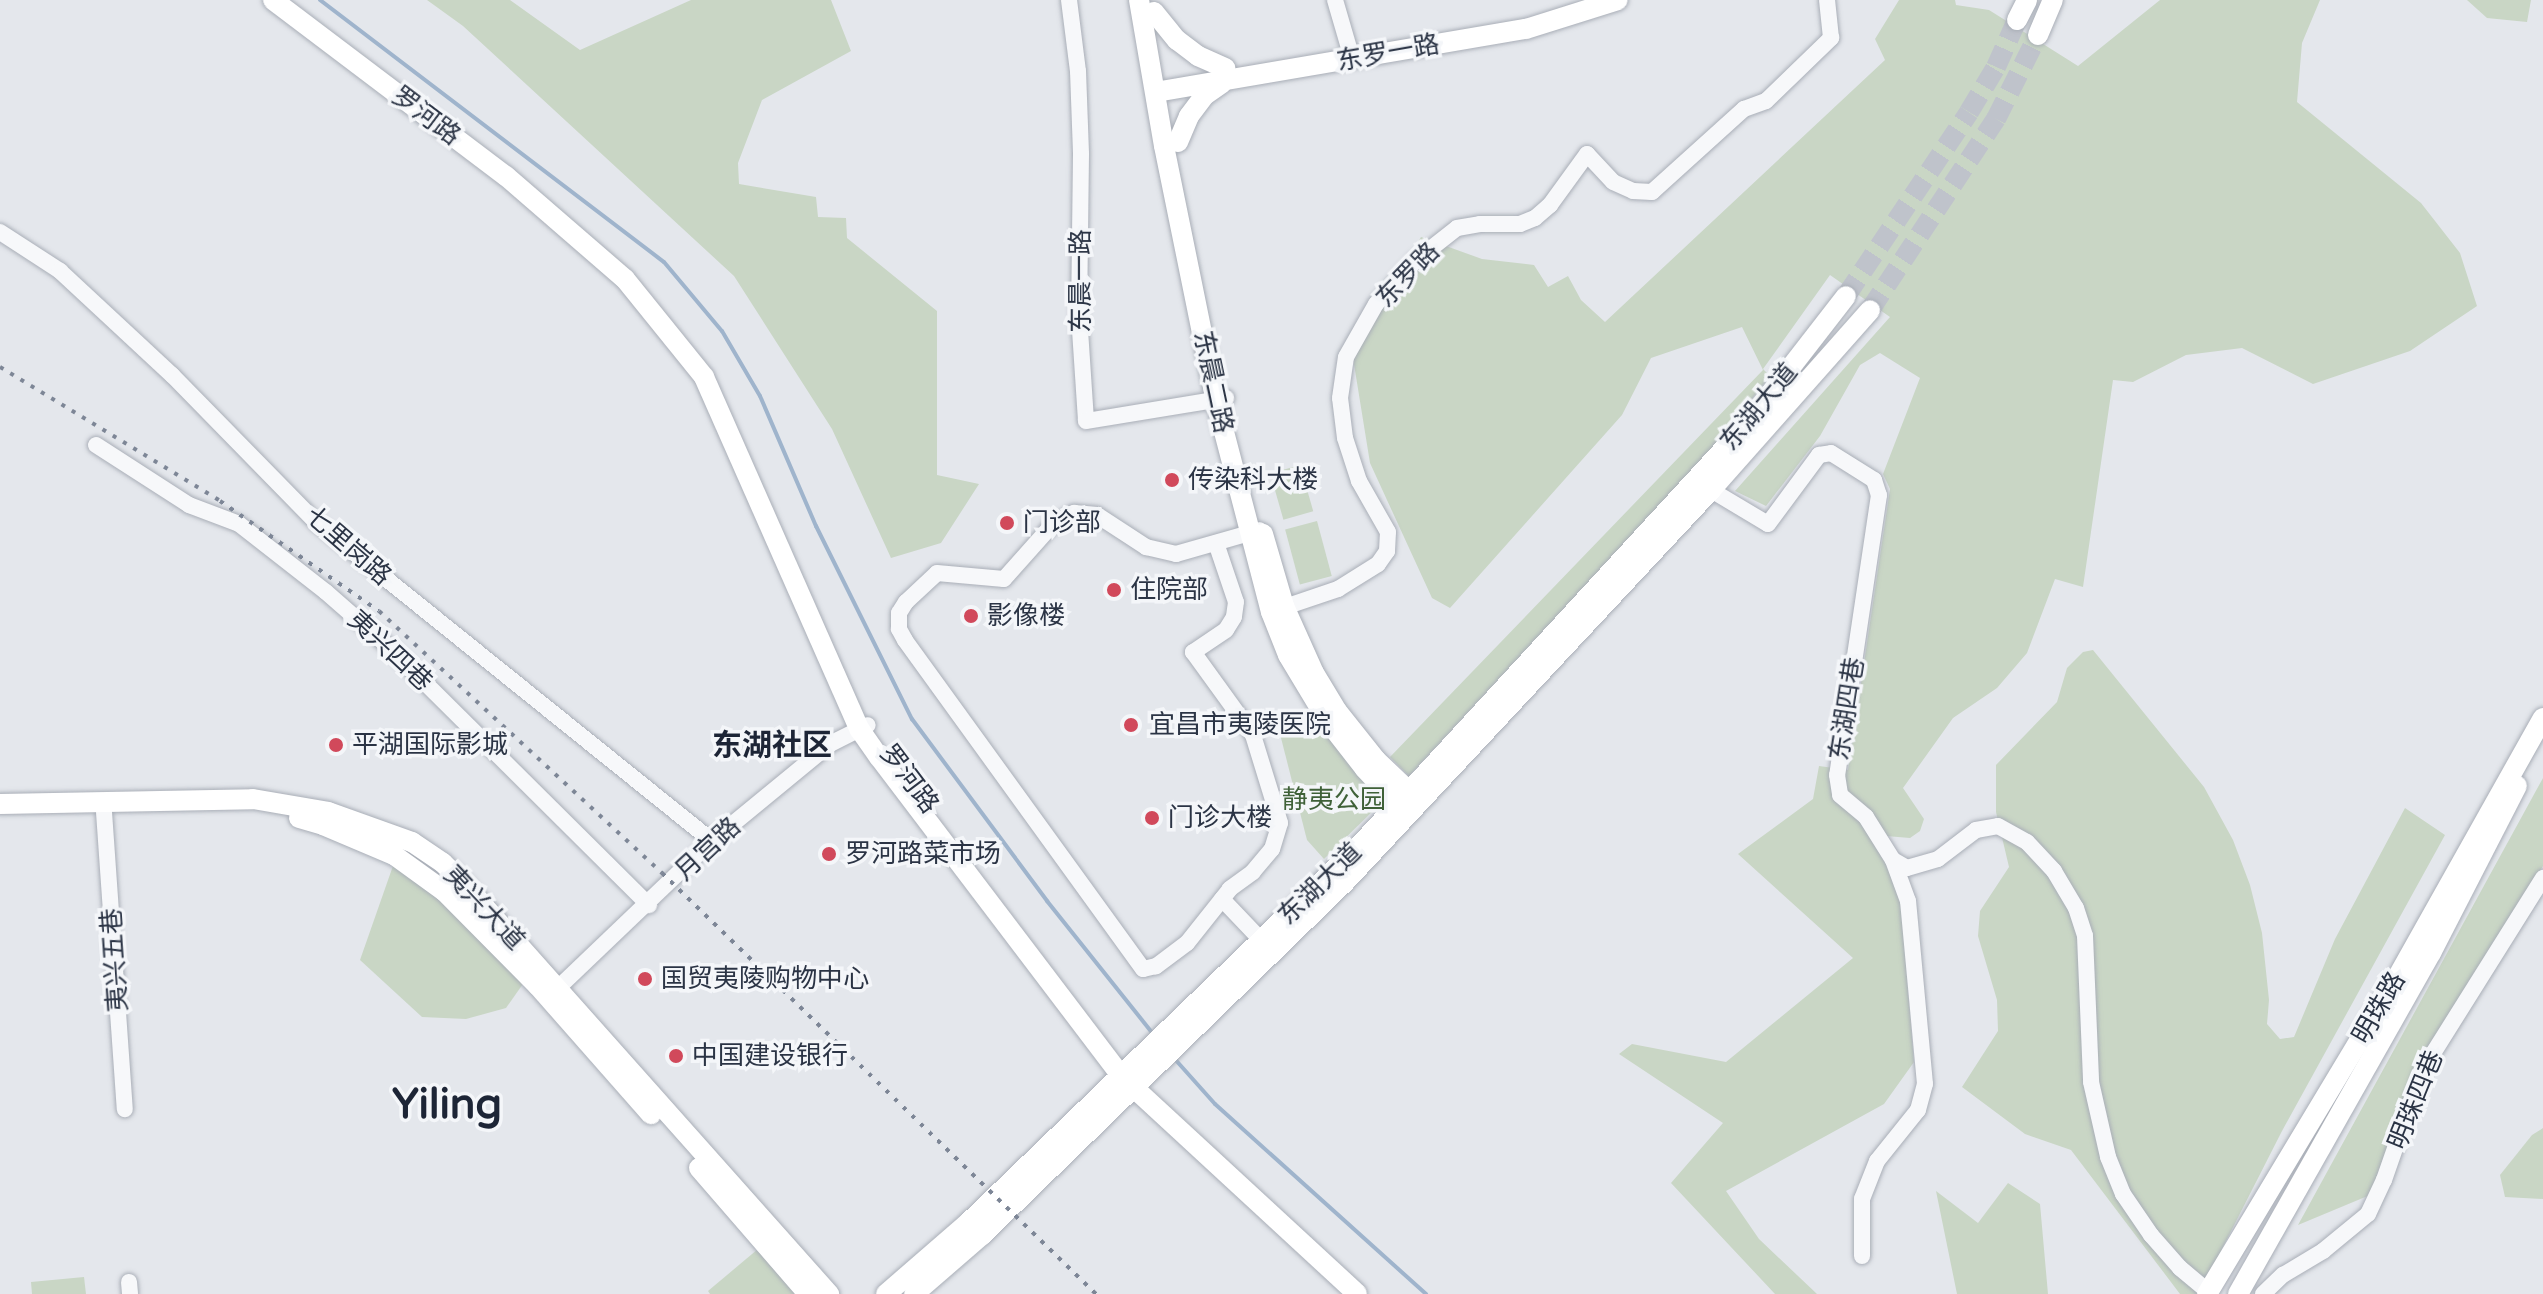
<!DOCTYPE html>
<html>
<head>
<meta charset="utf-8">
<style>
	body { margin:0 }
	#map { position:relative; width:2543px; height:1294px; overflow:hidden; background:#e4e7ec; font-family:"Varela Round","Noto Sans SC",sans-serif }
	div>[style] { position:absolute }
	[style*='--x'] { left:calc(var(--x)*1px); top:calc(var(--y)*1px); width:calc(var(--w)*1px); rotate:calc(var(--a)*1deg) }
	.green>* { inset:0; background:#c9d6c5; transform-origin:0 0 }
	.stream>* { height:4px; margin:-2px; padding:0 2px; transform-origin:2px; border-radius:2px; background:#9fb4cc }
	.major-tunnel>* { height:20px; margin-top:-10px; transform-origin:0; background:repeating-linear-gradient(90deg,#bfc3cb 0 20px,transparent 0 30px) }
	.roads { filter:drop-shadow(0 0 2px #a9aeb7) drop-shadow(0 0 2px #a9aeb7) }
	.minor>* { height:16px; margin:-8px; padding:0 8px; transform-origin:8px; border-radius:8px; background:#f7f8fa }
	.major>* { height:20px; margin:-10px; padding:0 10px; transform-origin:10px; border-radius:10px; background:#fff }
	.rail>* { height:4px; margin-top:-2px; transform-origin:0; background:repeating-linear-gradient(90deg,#7d8696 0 4px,transparent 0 12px) }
	.dots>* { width:22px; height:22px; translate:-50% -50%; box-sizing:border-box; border:4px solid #f4f6f9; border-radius:50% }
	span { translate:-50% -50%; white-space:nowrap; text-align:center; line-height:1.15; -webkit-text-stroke:7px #f4f6f9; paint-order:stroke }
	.street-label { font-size:26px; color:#2b3445 }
	.poi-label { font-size:26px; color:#2b3445 }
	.left { translate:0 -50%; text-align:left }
	.park-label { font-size:26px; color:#3f6138 }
	.quarter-label { font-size:30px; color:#1d2536; font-weight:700 }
	.town-label { font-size:42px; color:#1d2536; font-weight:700 }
</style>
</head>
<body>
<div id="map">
	<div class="green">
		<div style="clip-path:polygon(427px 0,510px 0,580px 50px,691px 0,831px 0,851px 51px,762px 100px,738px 163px,739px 184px,816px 197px,818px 217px,846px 218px,847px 238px,937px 311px,937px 475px,979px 484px,941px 543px,891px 558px,832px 429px,734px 276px,463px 26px)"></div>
		<div style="clip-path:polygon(1899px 0,1955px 0,1956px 5px,1989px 10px,2078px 66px,2160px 0,2320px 0,2302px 43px,2297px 102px,2421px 203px,2460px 253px,2477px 306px,2410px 351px,2313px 384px,2242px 348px,2186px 355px,2133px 382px,2113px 380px,2083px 587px,2055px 579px,2027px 653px,1997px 688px,1953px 718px,1903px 788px,1924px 819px,1920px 831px,1910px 838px,1886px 836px,1888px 864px,1901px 903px,1914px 1062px,1884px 1104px,1726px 1191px,1759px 1239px,1817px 1294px,1775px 1294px,1671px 1183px,1723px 1123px,1619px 1054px,1632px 1044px,1726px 1062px,1853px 958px,1738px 854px,1813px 799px,1819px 766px,1848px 770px,1890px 489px,1883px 474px,1920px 378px,1880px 353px,1860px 365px,1820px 436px,1766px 506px,1735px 491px,1890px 317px,1830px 275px,1763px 369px,1770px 376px,1715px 445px,1409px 776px,1390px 757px,1763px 370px,1742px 327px,1651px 358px,1622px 415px,1450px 608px,1432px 598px,1370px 463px,1353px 358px,1421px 237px,1482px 259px,1534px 265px,1548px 287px,1568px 276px,1581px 300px,1605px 322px,1885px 60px,1875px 39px)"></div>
		<div style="clip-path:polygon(2467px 0,2531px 0,2527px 22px,2487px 18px)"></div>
		<div style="left:1300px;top:465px;width:48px;height:31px;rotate:74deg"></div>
		<div style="left:1317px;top:521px;width:57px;height:33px;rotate:75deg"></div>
		<div style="clip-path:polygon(2093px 650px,2204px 787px,2233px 840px,2250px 885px,2262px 933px,2269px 1000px,2267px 1024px,2280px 1039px,2294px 1037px,2335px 939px,2405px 808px,2445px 835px,2282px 1131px,2199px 1294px,2180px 1294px,2071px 1150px,2025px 1134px,1962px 1087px,1998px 1031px,1997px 1000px,1978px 936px,1980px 911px,2009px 867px,1996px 812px,1996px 765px,2057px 702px,2067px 668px,2083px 652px)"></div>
		<div style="clip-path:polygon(1305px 708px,1382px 802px,1324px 859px,1307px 840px,1280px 734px)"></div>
		<div style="clip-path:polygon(2543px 778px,2543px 866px,2417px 1066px,2370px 1195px,2298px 1225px)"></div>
		<div style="clip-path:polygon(394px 863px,445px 902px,525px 981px,506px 1008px,466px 1019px,422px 1017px,360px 960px)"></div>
		<div style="clip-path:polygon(2543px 1128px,2543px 1199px,2505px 1197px,2500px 1175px,2532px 1135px)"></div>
		<div style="clip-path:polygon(2008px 1183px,2040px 1204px,2048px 1294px,1957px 1294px,1936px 1191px,1978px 1223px)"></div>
		<div style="clip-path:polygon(758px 1249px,797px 1294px,710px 1294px,708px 1291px)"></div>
		<div style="clip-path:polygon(84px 1277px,86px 1294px,32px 1294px,31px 1282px)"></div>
	</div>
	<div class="stream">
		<div style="--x:320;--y:0;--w:432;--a:37.3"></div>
		<div style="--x:664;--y:262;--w:90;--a:50"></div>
		<div style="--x:722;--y:331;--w:75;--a:59.7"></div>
		<div style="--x:760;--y:396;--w:142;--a:66.7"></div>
		<div style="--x:816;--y:526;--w:216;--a:63.6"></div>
		<div style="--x:912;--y:719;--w:227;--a:53.4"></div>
		<div style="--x:1047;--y:901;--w:171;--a:51.4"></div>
		<div style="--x:1173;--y:1057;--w:63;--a:48.2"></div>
		<div style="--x:1215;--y:1104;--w:284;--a:42"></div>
	</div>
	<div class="major-tunnel">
		<div style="--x:1846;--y:296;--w:221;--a:-56.2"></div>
		<div style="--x:1969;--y:112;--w:52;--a:-59"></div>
		<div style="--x:1996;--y:67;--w:51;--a:-65.9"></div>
		<div style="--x:1870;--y:310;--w:229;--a:-56.6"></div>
		<div style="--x:1996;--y:119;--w:94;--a:-63.4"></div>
	</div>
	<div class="roads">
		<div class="minor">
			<div style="--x:1069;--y:0;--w:72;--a:82.8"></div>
			<div style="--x:1078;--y:71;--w:83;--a:87.9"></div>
			<div style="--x:1081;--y:154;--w:161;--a:90.7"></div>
			<div style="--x:1079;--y:315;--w:106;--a:86.2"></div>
			<div style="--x:1086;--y:421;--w:142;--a:-9.3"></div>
			<div style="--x:1335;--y:0;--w:50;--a:73.7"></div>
			<div style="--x:0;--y:232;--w:72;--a:33"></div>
			<div style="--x:60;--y:271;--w:153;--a:42.9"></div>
			<div style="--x:172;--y:375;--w:209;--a:45.6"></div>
			<div style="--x:318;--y:524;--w:506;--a:38.82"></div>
			<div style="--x:96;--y:445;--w:111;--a:32.8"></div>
			<div style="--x:189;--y:505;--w:53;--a:20.8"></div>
			<div style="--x:239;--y:524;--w:110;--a:38"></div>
			<div style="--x:326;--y:592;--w:85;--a:41.2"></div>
			<div style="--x:390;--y:648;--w:365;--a:44.8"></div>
			<div style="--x:1711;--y:490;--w:66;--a:30.8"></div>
			<div style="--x:1768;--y:524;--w:86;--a:-53.5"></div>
			<div style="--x:1819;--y:455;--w:12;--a:-9"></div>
			<div style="--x:1831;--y:453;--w:51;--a:32.1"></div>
			<div style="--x:1874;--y:480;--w:16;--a:72"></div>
			<div style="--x:1879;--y:495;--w:283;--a:98.5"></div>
			<div style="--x:1837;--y:775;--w:20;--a:81"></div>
			<div style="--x:1840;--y:795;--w:34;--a:40"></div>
			<div style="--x:1866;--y:817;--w:51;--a:57.9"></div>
			<div style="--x:1893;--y:860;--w:16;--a:30"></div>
			<div style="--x:1907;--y:868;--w:32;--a:-16"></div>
			<div style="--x:1938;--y:859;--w:48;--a:-37.3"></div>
			<div style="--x:1976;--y:830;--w:22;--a:-10"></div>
			<div style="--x:1998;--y:826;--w:33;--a:29"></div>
			<div style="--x:2027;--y:842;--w:40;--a:47"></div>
			<div style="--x:2054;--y:871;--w:43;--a:59.3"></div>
			<div style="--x:2076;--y:908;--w:29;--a:72"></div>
			<div style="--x:2085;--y:936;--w:146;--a:87.6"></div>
			<div style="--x:2091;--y:1082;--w:77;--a:77.2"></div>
			<div style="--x:2108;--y:1157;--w:40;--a:68"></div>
			<div style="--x:2123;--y:1194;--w:50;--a:55.7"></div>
			<div style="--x:2151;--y:1235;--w:44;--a:48.7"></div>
			<div style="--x:2180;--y:1268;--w:38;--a:40"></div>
			<div style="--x:1216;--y:543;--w:62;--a:71.3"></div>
			<div style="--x:1236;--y:602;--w:15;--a:98"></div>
			<div style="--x:1234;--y:617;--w:15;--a:122"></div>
			<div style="--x:1226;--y:630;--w:40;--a:146"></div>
			<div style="--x:1193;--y:652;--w:102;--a:54.1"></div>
			<div style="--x:1253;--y:735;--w:92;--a:72.9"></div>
			<div style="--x:1280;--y:823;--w:27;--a:107"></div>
			<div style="--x:1272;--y:849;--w:30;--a:130"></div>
			<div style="--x:1253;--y:872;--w:29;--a:144"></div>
			<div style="--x:1230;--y:889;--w:69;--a:128.5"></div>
			<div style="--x:1187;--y:943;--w:39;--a:143"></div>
			<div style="--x:1156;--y:966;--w:13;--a:167"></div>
			<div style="--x:1143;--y:969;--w:406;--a:-125.9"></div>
			<div style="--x:905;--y:640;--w:13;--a:-119"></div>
			<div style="--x:899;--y:629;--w:16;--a:-90"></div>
			<div style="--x:899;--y:613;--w:13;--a:-58"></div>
			<div style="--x:906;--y:602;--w:42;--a:-43.1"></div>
			<div style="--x:937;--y:573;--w:67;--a:5.1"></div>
			<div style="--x:1004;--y:579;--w:74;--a:-48.3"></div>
			<div style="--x:1053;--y:524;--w:24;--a:-28"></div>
			<div style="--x:1074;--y:513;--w:23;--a:5"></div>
			<div style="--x:1097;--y:515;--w:59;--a:33.1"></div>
			<div style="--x:1146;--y:547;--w:31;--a:13"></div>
			<div style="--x:1176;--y:554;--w:87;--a:-15.9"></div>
			<div style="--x:1273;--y:611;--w:69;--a:-18.7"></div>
			<div style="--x:1338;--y:589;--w:47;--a:-32"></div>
			<div style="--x:1378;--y:564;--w:16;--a:-55"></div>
			<div style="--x:1387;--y:551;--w:19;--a:-87"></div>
			<div style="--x:1388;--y:532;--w:59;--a:-119.6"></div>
			<div style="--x:1359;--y:481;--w:45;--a:-108"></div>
			<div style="--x:1345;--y:438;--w:40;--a:-97.1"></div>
			<div style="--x:1340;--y:398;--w:41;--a:-81.7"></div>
			<div style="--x:1346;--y:357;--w:61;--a:-60.5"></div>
			<div style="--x:1376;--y:304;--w:58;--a:-47.8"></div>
			<div style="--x:1415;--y:261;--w:53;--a:-38.2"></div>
			<div style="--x:1457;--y:228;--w:23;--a:-10"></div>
			<div style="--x:1480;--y:224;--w:40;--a:0"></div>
			<div style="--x:1520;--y:224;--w:16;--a:-22"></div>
			<div style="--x:1535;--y:218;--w:20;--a:-41"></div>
			<div style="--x:1550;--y:205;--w:63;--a:-54"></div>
			<div style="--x:1587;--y:154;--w:38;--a:47"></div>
			<div style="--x:1613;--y:182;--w:22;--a:24"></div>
			<div style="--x:1633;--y:191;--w:19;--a:3"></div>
			<div style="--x:1652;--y:192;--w:124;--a:-42.1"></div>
			<div style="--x:1744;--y:109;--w:23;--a:-20"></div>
			<div style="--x:1766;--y:101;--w:91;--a:-44.1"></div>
			<div style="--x:1831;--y:38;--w:38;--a:-96"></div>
			<div style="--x:104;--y:812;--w:298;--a:86"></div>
			<div style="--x:1222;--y:899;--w:58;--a:46.4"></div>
			<div style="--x:558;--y:988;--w:213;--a:-43.7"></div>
			<div style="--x:712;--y:841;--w:153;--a:-39.4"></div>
			<div style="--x:830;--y:744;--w:42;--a:-26.6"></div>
			<div style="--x:1862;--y:1256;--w:57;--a:-90"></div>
			<div style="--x:1862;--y:1199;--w:41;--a:-68.5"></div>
			<div style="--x:1877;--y:1161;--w:65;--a:-51.2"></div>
			<div style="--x:1918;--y:1110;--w:27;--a:-75"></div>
			<div style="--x:1925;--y:1084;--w:184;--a:-95.3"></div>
			<div style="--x:1908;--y:901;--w:44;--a:-110.1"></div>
			<div style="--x:129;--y:1282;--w:12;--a:85"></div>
			<div style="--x:2263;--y:1294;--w:28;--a:-44"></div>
			<div style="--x:2283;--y:1275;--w:47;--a:-31"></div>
			<div style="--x:2323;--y:1251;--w:58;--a:-39.4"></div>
			<div style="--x:2368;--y:1214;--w:38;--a:-65"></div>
			<div style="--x:2384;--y:1180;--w:115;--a:-70.8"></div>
			<div style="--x:2422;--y:1071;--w:228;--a:-57.9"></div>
		</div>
		<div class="major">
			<div style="--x:273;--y:0;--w:292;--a:37.1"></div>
			<div style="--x:506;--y:176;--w:157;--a:40.9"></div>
			<div style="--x:625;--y:279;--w:126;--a:51.1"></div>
			<div style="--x:704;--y:377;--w:386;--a:66.2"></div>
			<div style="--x:860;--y:730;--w:33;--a:55"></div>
			<div style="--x:879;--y:757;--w:400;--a:52.8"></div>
			<div style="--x:1121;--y:1076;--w:321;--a:42.7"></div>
			<div style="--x:1139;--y:0;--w:148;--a:80.3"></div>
			<div style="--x:1164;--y:146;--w:260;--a:78.5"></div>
			<div style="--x:1216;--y:401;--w:218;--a:75.4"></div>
			<div style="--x:1271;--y:612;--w:46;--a:68.4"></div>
			<div style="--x:1288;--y:655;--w:76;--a:59"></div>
			<div style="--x:1327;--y:720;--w:62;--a:52.2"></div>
			<div style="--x:1365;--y:769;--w:62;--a:47"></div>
			<div style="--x:1154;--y:12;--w:36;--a:51"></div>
			<div style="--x:1177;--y:40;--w:26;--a:37"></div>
			<div style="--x:1198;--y:56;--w:30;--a:24"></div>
			<div style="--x:2017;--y:20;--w:22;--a:-63"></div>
			<div style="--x:2038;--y:35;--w:38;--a:-67"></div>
			<div style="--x:1156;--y:92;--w:375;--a:-9.7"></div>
			<div style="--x:1526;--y:29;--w:96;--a:-17.5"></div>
			<div style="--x:1178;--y:142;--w:28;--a:-67"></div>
			<div style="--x:1189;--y:116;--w:26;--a:-53"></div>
			<div style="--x:1205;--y:95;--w:21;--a:-35"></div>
			<div style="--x:1263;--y:534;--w:75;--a:73.7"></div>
			<div style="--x:1284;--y:606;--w:73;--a:65.9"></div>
			<div style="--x:1314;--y:673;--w:44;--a:58.8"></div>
			<div style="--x:1337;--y:711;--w:63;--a:51.5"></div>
			<div style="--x:1376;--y:760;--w:57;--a:43.6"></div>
			<div style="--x:0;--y:804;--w:253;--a:-1.1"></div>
			<div style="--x:253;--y:799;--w:76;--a:9.8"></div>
			<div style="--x:328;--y:812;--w:89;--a:19.7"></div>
			<div style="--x:412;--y:842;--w:37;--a:34"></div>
			<div style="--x:443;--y:863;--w:31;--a:45"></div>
			<div style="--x:465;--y:885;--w:548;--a:48.33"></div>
			<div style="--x:299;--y:818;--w:25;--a:16"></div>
			<div style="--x:323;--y:825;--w:77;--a:22.9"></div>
			<div style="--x:394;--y:855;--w:62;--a:35.8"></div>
			<div style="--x:444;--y:891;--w:134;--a:45.3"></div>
			<div style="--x:538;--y:986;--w:171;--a:48.6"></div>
			<div style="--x:699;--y:1168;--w:167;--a:49.1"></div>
			<div style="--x:886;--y:1294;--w:110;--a:-40.9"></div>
			<div style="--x:969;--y:1222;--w:543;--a:-43.96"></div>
			<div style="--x:1360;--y:845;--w:570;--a:-47.42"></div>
			<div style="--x:1746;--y:425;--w:163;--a:-52.2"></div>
			<div style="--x:914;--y:1294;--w:90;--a:-40.9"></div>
			<div style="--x:982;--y:1235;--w:505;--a:-44.2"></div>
			<div style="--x:1344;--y:883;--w:538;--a:-46.96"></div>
			<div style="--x:1711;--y:490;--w:240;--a:-48.5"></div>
			<div style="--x:2207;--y:1294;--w:361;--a:-59"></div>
			<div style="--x:2393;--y:985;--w:306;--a:-60.7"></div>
			<div style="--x:2238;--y:1294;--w:392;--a:-60.5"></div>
			<div style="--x:2431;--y:953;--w:188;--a:-62.8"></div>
		</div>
	</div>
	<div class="rail">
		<div style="--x:0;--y:367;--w:258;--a:31.3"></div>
		<div style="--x:220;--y:501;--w:193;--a:34.7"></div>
		<div style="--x:379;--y:611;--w:386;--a:42.8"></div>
		<div style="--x:662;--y:873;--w:605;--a:44.13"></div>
	</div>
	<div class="dots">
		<div style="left:1172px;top:480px;background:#d1495b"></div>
		<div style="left:1007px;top:523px;background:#d1495b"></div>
		<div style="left:1114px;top:590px;background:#d1495b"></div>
		<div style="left:971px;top:616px;background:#d1495b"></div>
		<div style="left:1131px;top:725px;background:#d1495b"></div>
		<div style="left:336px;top:745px;background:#d1495b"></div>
		<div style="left:1152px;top:818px;background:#d1495b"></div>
		<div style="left:829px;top:854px;background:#d1495b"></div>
		<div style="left:645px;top:979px;background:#d1495b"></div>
		<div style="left:676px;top:1056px;background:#d1495b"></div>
	</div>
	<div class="street-label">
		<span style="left:1388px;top:53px;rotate:-10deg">东罗一路</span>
		<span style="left:426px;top:116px;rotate:37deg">罗河路</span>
		<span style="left:1408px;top:275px;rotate:-46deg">东罗路</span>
		<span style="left:1081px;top:281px;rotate:-90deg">东晨一路</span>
		<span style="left:1213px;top:382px;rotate:78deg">东晨二路</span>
		<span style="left:1759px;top:407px;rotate:-50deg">东湖大道</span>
		<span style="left:348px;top:546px;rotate:41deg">七里岗路</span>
		<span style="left:390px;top:651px;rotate:43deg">夷兴四巷</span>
		<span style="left:1847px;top:709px;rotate:-81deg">东湖四巷</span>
		<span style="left:909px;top:779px;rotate:53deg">罗河路</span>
		<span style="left:708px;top:849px;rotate:-43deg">月宫路</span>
		<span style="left:1320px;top:884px;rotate:-44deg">东湖大道</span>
		<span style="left:484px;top:908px;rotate:47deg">夷兴大道</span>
		<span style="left:115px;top:960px;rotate:-94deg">夷兴五巷</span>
		<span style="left:2379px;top:1008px;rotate:-60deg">明珠路</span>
		<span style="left:2416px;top:1100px;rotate:-68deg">明珠四巷</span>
	</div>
	<div class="poi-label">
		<span class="left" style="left:1188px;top:480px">传染科大楼</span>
		<span class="left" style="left:1023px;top:523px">门诊部</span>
		<span class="left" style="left:1130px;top:590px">住院部</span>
		<span class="left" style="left:987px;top:616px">影像楼</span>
		<span class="left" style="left:1149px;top:725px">宜昌市夷陵医院</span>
		<span class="left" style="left:352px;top:745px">平湖国际影城</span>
		<span class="left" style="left:1168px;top:818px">门诊大楼</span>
		<span class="left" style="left:845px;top:854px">罗河路菜市场</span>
		<span class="left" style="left:661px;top:979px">国贸夷陵购物中心</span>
		<span class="left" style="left:692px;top:1056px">中国建设银行</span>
	</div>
	<div class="park-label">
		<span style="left:1334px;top:800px">静夷公园</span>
	</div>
	<div class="quarter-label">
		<span style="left:772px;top:746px">东湖社区</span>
	</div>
	<div class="town-label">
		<span style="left:447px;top:1105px">Yiling</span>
	</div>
</div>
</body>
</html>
